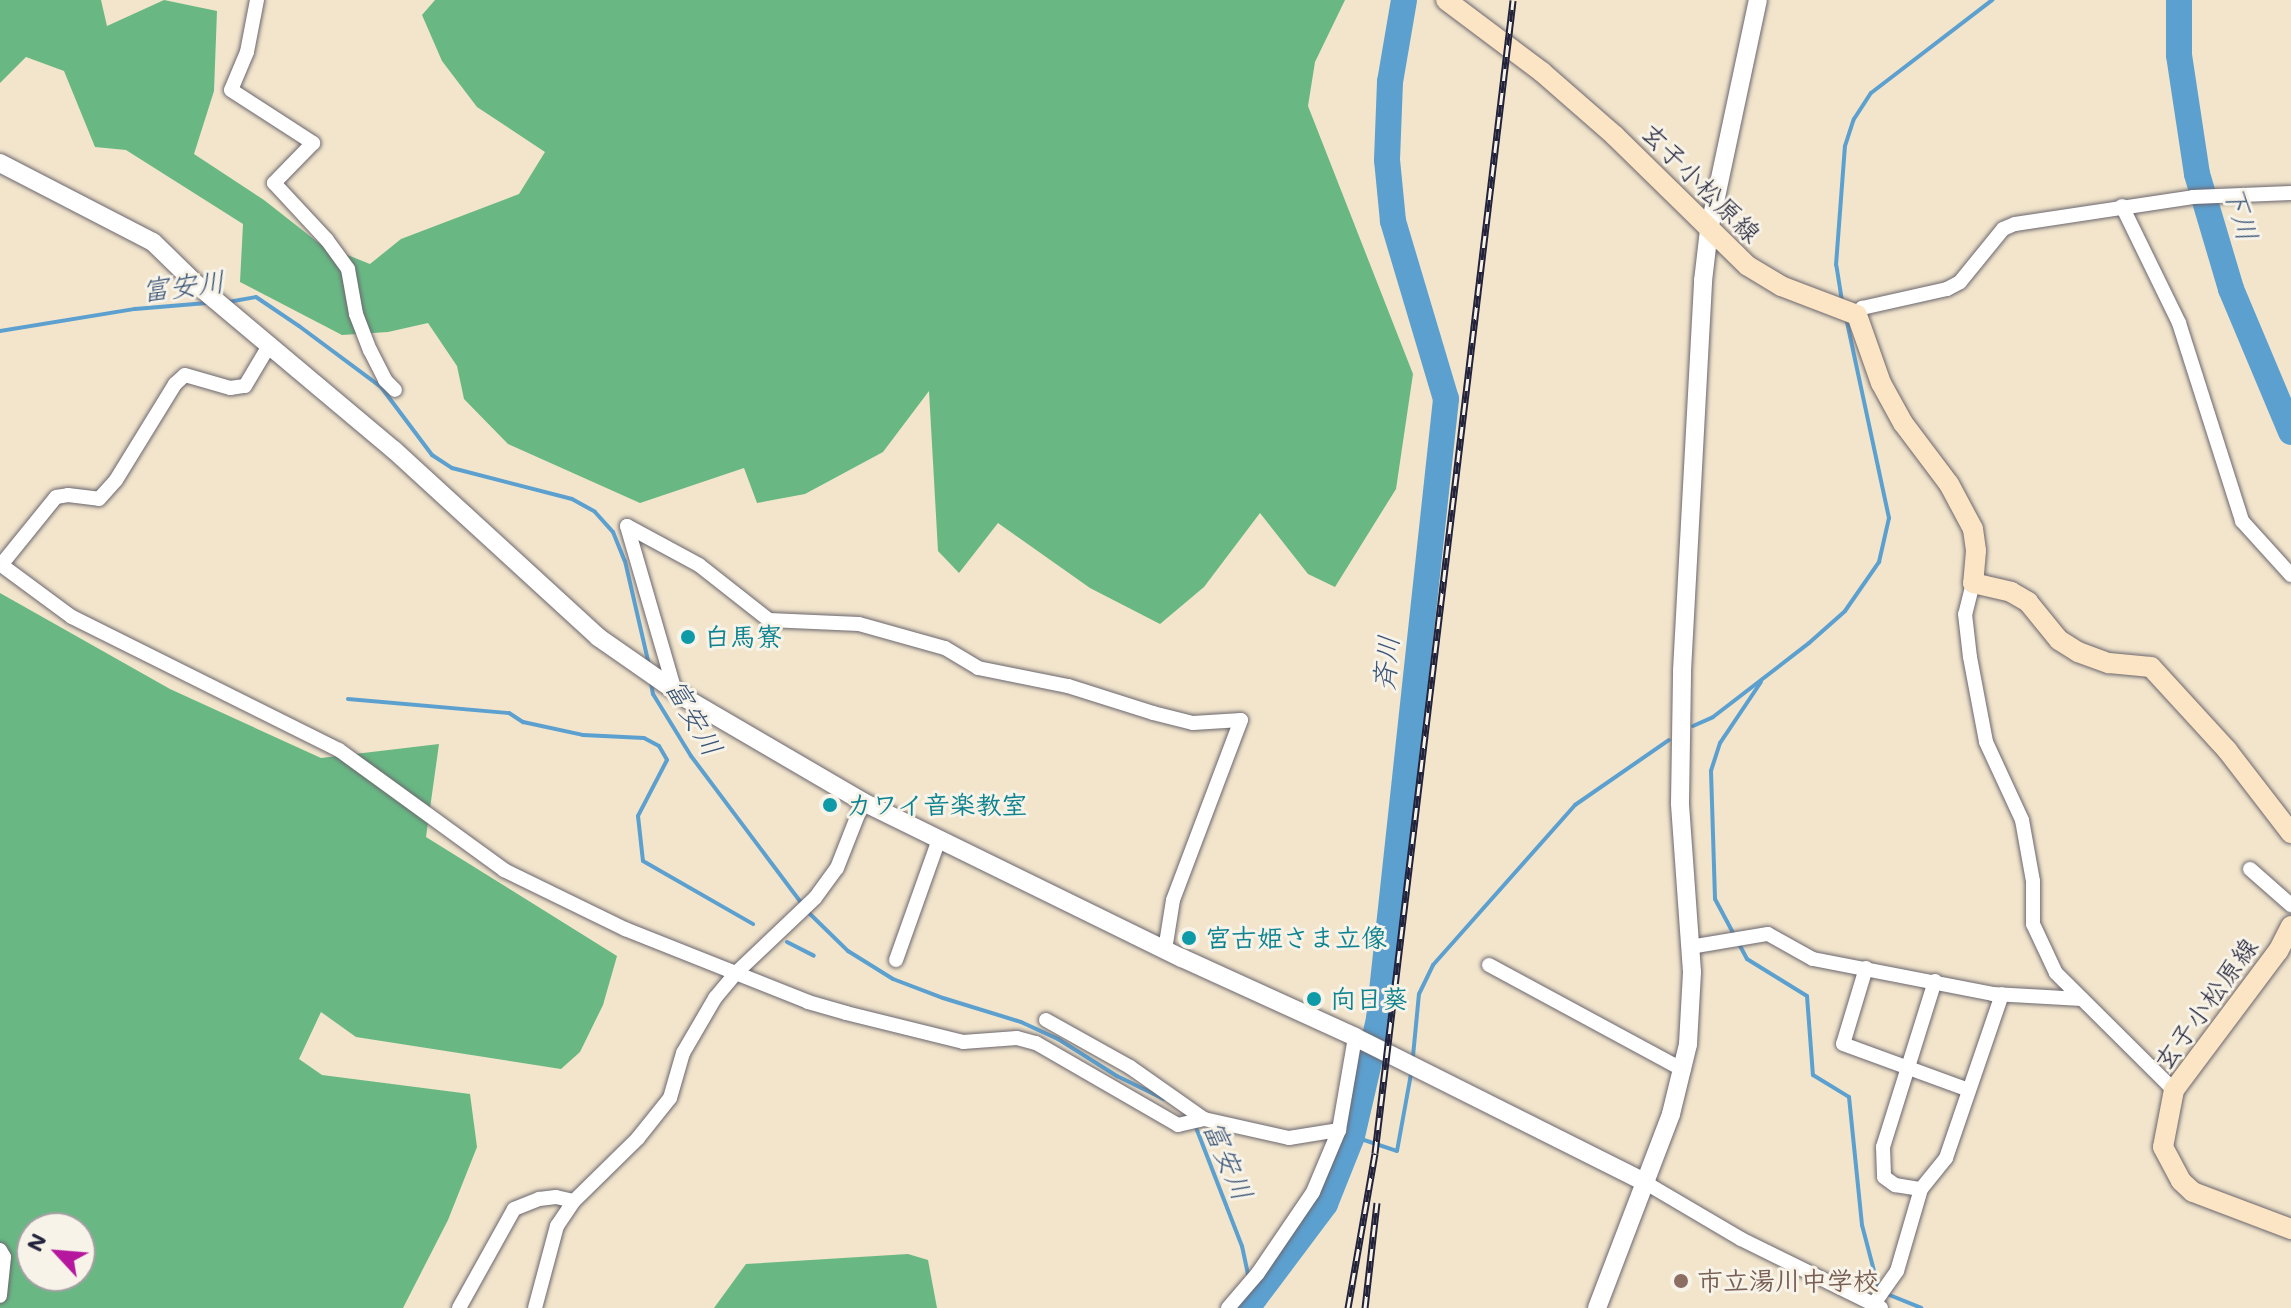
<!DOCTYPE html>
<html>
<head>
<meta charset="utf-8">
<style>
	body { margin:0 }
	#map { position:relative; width:2291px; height:1308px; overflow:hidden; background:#f2e5cc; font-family:Mali,"Klee One",sans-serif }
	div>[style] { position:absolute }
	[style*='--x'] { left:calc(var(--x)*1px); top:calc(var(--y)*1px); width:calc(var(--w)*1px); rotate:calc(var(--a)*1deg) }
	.forest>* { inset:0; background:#69b884 }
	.stream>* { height:4px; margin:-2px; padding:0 2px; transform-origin:2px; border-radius:2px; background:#5ca0d0 }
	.river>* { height:26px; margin:-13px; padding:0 13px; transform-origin:13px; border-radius:13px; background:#5ca0d0 }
	.roads { filter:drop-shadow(0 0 2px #6b666e) drop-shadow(0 0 2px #6b666e) }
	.minor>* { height:14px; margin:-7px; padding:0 7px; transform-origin:7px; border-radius:7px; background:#fff }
	.tertiary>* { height:18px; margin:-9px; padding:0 9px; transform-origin:9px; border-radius:9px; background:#fff }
	.secondary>* { height:20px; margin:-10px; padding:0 10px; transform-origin:10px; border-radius:10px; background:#fce5c4 }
	.rail>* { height:7px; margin-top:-3.5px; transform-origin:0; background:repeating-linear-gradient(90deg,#f7f3e8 0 12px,#22223b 0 24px); box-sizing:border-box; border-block:2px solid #22223b }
	.dots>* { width:22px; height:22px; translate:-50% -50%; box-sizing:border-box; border:4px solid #f7f3e8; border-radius:50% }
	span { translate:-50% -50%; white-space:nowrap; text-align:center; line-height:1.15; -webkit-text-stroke:6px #f7f3e8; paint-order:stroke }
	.street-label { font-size:26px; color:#22223b }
	.culture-label { font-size:26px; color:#0d838f; font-weight:700 }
	.left { translate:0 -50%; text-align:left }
	.education-label { font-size:26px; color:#785e54; font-weight:700 }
	.water-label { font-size:28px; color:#395477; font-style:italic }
	.north { position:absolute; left:16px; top:1212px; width:80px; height:80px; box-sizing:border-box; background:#f7f3e8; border:2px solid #a29fa3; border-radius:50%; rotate:296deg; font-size:22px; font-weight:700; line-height:32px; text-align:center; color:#22223b }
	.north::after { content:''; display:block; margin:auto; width:28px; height:36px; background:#b5179e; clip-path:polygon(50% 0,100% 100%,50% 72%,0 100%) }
</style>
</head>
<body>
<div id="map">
	<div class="forest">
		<div style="clip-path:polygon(0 0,101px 0,107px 26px,164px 0,217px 11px,214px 91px,194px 154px,264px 200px,320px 244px,370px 264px,401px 239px,519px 194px,545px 152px,477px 107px,442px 61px,422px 15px,435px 0,1345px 0,1315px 62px,1308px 106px,1413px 374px,1396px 489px,1335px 587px,1308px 574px,1260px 513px,1204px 587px,1160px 624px,1090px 588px,998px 523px,959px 573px,938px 551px,929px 391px,883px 452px,805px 494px,757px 503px,744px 468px,640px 503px,508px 444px,464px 399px,457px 366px,428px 323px,388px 332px,342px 335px,240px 282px,243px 224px,126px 150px,95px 147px,64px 71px,26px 57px,0 83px)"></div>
		<div style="clip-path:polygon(evenodd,0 593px,170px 689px,321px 758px,439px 744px,426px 837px,617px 956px,603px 1005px,580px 1052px,561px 1069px,356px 1037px,321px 1012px,299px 1059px,322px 1075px,470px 1094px,477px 1147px,448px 1220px,403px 1308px,0 1308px,0 593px,32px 1228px,80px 1228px,80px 1276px,32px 1276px,32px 1228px)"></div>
		<div style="clip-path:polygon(908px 1254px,928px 1260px,937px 1308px,714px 1308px,746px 1264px)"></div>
	</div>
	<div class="stream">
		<div style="--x:1842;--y:301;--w:36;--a:-99"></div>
		<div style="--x:1836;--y:265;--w:119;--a:-85.7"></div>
		<div style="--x:1845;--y:146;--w:28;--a:-72"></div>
		<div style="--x:1854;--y:119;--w:31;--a:-57"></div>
		<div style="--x:1871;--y:93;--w:153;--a:-37.5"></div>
		<div style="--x:228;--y:302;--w:28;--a:-10"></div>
		<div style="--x:256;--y:297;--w:52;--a:34"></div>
		<div style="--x:299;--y:326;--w:102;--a:36.6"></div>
		<div style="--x:381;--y:387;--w:85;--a:53.1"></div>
		<div style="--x:432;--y:455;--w:24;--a:33"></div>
		<div style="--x:452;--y:468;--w:124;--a:14.5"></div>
		<div style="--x:572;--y:499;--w:26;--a:29"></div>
		<div style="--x:595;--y:512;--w:27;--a:48"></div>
		<div style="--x:613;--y:532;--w:31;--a:68"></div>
		<div style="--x:625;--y:561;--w:107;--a:77"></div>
		<div style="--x:0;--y:331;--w:137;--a:-9.3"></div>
		<div style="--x:135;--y:309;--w:72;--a:-4.8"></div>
		<div style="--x:651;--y:682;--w:12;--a:81"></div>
		<div style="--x:653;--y:694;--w:73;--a:58.5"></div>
		<div style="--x:691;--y:756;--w:186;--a:53.1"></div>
		<div style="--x:1761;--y:682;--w:73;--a:123.9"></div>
		<div style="--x:1720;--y:743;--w:29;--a:108"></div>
		<div style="--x:1711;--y:771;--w:128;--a:88.2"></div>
		<div style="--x:1715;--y:899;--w:68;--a:61.9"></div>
		<div style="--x:1747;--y:959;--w:70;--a:31.7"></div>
		<div style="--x:1807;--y:996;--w:79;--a:85.7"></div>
		<div style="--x:1813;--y:1075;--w:42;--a:31.4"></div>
		<div style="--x:1849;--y:1097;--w:129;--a:84.2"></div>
		<div style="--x:1862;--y:1225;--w:67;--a:75.3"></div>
		<div style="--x:348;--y:699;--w:162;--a:5"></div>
		<div style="--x:509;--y:713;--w:17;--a:33"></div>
		<div style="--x:523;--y:722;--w:61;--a:12.2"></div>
		<div style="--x:583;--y:735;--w:61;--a:2.8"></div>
		<div style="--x:644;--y:738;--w:17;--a:28"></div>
		<div style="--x:659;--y:746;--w:16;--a:60"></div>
		<div style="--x:667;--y:760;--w:63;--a:117.4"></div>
		<div style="--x:638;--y:816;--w:45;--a:83.7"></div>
		<div style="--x:643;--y:861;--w:127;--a:29.8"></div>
		<div style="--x:1693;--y:726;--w:22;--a:-24"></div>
		<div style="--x:1713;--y:717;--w:121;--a:-37.6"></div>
		<div style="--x:1809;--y:643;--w:48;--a:-41.6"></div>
		<div style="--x:1845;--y:611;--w:60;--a:-55.2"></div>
		<div style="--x:1879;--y:562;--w:45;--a:-77.2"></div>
		<div style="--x:1889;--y:518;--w:206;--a:-102.1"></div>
		<div style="--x:808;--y:912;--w:56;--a:44.3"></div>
		<div style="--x:848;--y:951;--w:53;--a:31.9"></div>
		<div style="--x:893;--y:979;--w:53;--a:20.8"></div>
		<div style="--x:943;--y:998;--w:82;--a:17.1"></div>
		<div style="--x:1021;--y:1022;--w:41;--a:24.7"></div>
		<div style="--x:1058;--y:1039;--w:70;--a:32.1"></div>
		<div style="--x:1117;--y:1076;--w:52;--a:26.1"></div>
		<div style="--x:787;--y:942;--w:30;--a:27"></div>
		<div style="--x:1413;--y:1056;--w:62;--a:-84.5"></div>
		<div style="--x:1419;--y:994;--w:32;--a:-64"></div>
		<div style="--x:1433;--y:965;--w:214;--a:-48.4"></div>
		<div style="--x:1575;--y:805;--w:114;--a:-34.7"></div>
		<div style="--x:1195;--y:1125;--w:130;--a:68.8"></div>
		<div style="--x:1242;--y:1246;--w:33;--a:78"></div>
		<div style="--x:1352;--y:1136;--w:47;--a:18.4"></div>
		<div style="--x:1397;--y:1151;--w:78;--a:-79.7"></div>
		<div style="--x:1250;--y:1287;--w:12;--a:76"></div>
		<div style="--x:1887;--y:1294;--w:37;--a:22"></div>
	</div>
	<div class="river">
		<div style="--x:2179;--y:0;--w:55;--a:90"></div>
		<div style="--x:2179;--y:55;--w:120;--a:81.4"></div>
		<div style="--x:2197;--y:174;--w:120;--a:73.5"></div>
		<div style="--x:2231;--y:289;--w:155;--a:67.2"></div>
		<div style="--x:1247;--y:1308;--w:130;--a:-53.1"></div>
		<div style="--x:1325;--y:1204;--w:73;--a:-68.3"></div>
		<div style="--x:1352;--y:1136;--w:120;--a:-77"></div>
		<div style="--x:1379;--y:1019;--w:624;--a:-83.83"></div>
		<div style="--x:1446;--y:399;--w:186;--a:-106.6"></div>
		<div style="--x:1393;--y:221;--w:61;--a:-95.6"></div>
		<div style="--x:1387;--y:160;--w:78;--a:-87.8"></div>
		<div style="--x:1390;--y:82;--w:83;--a:-80.3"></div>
	</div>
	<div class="roads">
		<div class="minor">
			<div style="--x:257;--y:0;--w:53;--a:100.9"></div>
			<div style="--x:247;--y:52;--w:41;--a:112.8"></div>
			<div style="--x:231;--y:90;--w:98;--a:32.9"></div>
			<div style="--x:313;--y:143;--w:56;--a:134.3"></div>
			<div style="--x:274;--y:183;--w:78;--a:47.1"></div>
			<div style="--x:327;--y:240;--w:36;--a:54"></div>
			<div style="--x:348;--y:269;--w:46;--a:79.9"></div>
			<div style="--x:356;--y:314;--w:39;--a:69"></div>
			<div style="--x:370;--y:350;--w:34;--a:63"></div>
			<div style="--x:385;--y:380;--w:14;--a:45"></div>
			<div style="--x:2122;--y:206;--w:130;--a:64"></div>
			<div style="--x:2179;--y:323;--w:208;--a:72.3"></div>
			<div style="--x:2242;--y:521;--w:73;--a:47.8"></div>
			<div style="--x:1857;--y:315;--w:9;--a:-54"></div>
			<div style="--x:1862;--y:308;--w:87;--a:-12.6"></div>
			<div style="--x:1947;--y:289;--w:15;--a:-28"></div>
			<div style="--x:1960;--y:282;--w:68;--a:-50.9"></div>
			<div style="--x:2003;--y:229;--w:13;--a:-23"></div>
			<div style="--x:2015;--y:224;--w:180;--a:-8.6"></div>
			<div style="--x:2193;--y:197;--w:98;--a:-2.3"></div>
			<div style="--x:627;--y:526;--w:82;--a:28.4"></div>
			<div style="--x:699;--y:565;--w:89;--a:38.2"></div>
			<div style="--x:769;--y:620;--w:90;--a:2.5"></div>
			<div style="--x:859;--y:624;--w:89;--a:15.6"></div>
			<div style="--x:945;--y:648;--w:39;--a:31"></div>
			<div style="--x:978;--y:668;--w:92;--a:11.3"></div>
			<div style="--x:1068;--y:686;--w:89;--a:17.6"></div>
			<div style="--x:1153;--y:713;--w:41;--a:14"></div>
			<div style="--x:1193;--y:723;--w:48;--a:-3.6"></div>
			<div style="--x:1241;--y:720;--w:192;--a:110.7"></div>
			<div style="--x:1173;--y:900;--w:51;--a:99.1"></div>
			<div style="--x:627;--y:526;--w:172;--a:73.8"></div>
			<div style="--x:0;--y:564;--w:89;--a:36.4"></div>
			<div style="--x:72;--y:617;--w:298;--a:26.5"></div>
			<div style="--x:339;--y:750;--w:204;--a:36"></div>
			<div style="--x:504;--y:870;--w:135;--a:26"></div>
			<div style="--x:625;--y:929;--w:197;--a:21.7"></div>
			<div style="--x:808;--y:1002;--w:40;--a:16"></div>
			<div style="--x:846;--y:1013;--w:121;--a:13.9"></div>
			<div style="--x:963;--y:1042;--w:54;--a:-4.2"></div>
			<div style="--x:1017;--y:1038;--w:20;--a:15"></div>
			<div style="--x:1036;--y:1043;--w:164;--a:30"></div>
			<div style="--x:1178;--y:1125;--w:27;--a:-13"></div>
			<div style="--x:1;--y:565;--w:87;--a:-51"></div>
			<div style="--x:56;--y:497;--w:12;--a:-9"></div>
			<div style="--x:68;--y:495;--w:31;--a:7"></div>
			<div style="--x:99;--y:499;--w:25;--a:-48"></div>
			<div style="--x:116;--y:480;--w:113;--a:-58.4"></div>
			<div style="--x:175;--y:384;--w:13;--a:-42"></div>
			<div style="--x:185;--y:375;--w:47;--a:16.1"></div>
			<div style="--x:230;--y:388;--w:15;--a:-8"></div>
			<div style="--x:245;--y:386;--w:49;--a:-59.2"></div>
			<div style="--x:1973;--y:583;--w:32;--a:104"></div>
			<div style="--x:1965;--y:614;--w:43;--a:83.4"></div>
			<div style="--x:1970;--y:657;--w:86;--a:79.3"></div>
			<div style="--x:1986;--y:742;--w:86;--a:65.2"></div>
			<div style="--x:2022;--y:820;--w:62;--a:79.8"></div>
			<div style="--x:2033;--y:881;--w:43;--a:90"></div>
			<div style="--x:2033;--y:924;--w:54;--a:64.9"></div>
			<div style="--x:2056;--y:973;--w:166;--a:44.8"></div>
			<div style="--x:2250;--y:869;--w:55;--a:41.3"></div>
			<div style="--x:1690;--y:947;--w:79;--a:-9.5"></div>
			<div style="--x:1768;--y:934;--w:51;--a:29.1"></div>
			<div style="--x:1813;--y:959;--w:183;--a:11"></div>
			<div style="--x:1993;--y:994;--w:89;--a:3.2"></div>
			<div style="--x:896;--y:960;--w:128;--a:-70.4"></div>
			<div style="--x:1489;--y:965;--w:221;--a:28.4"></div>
			<div style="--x:1866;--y:968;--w:79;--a:106.8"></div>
			<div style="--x:1843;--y:1044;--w:134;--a:20.1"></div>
			<div style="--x:1935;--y:981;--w:174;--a:107.4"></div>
			<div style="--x:1883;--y:1147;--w:30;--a:88"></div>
			<div style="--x:1884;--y:1177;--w:14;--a:36"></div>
			<div style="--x:1895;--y:1185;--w:26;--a:9"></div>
			<div style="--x:1921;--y:1189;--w:40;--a:-51"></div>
			<div style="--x:1946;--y:1158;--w:173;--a:-71.1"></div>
			<div style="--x:1046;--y:1020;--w:96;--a:29.2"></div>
			<div style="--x:1130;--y:1067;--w:90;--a:35.1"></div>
			<div style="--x:1204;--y:1119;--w:87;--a:12.6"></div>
			<div style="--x:1289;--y:1138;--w:51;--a:-9.1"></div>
			<div style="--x:1646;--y:1183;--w:110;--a:30.5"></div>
			<div style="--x:1741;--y:1239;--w:156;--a:26.2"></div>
			<div style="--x:0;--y:1250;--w:8;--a:60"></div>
			<div style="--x:4;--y:1257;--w:39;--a:96"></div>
			<div style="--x:1873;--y:1305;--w:42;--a:-54.8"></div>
			<div style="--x:1897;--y:1271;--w:85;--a:-73.7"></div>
			<div style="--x:459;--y:1308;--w:113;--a:-60.9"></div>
			<div style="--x:514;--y:1209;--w:27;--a:-22"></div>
			<div style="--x:539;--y:1199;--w:17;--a:-7"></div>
			<div style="--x:556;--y:1197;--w:18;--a:13"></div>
			<div style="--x:535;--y:1308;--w:85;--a:-75"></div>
			<div style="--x:557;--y:1226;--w:30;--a:-56"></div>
			<div style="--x:574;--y:1201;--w:90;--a:-44.5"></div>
			<div style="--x:638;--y:1138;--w:51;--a:-51.3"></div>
			<div style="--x:670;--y:1098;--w:47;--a:-73.9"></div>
			<div style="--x:683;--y:1053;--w:64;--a:-59.8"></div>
			<div style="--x:715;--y:998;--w:34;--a:-50"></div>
			<div style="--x:737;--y:972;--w:108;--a:-43.5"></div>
			<div style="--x:815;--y:898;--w:37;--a:-54"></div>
			<div style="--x:837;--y:868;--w:71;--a:-68.5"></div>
			<div style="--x:1228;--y:1308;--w:46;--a:-49.4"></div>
			<div style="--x:1258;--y:1273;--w:98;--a:-55.8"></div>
			<div style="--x:1313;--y:1192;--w:67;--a:-67.2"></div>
			<div style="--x:1339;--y:1130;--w:94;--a:-80.2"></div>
		</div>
		<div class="tertiary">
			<div style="--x:0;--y:163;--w:172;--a:27.3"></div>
			<div style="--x:153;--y:242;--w:60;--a:44.3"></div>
			<div style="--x:196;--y:284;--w:258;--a:40"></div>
			<div style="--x:394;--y:450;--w:277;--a:42.5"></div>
			<div style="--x:598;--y:637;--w:108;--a:34.9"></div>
			<div style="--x:687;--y:699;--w:204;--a:30.3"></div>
			<div style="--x:863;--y:802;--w:355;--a:26.1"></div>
			<div style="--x:1182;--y:958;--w:190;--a:24.5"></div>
			<div style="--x:1355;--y:1037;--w:326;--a:26.6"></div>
			<div style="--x:1597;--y:1308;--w:208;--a:-69.1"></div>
			<div style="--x:1671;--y:1114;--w:72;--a:-76.3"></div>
			<div style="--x:1688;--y:1044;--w:72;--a:-86.8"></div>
			<div style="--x:1692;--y:972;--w:169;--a:-94.1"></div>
			<div style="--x:1680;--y:803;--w:132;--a:-89.1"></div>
			<div style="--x:1682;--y:671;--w:391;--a:-86.9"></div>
			<div style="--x:1703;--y:281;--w:51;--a:-83.3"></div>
			<div style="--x:1709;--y:230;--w:235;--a:-78"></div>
		</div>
		<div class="secondary">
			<div style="--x:1446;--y:0;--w:120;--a:36.9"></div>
			<div style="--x:1542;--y:72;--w:96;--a:41.2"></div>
			<div style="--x:1614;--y:135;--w:187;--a:44.4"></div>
			<div style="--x:1748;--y:266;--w:39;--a:31"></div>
			<div style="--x:1781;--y:286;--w:81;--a:20.9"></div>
			<div style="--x:1857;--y:315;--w:72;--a:70.6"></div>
			<div style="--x:1881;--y:383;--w:46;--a:61.2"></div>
			<div style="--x:1903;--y:423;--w:76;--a:53"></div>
			<div style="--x:1949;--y:484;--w:51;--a:61.9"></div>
			<div style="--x:1973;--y:529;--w:22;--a:82"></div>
			<div style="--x:1976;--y:551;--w:32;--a:95"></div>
			<div style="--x:1973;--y:583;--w:39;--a:13"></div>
			<div style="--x:2011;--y:592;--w:20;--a:30"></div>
			<div style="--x:2028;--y:602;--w:49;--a:50.8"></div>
			<div style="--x:2059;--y:640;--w:22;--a:32"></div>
			<div style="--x:2078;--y:652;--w:33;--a:20"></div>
			<div style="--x:2109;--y:663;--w:42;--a:5.4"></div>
			<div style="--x:2151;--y:667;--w:113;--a:47.5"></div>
			<div style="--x:2227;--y:750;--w:105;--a:52.4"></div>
			<div style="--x:2291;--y:926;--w:28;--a:117"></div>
			<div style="--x:2278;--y:951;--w:174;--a:126.8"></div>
			<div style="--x:2174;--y:1090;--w:58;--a:100.9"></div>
			<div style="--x:2163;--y:1147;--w:38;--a:62"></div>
			<div style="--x:2181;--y:1181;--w:16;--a:43"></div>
			<div style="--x:2193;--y:1192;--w:105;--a:20.7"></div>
		</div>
	</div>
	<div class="rail">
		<div style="--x:1348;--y:1308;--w:157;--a:-80.1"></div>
		<div style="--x:1375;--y:1153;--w:1161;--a:-83.17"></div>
		<div style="--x:1365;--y:1308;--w:106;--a:-83.5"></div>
	</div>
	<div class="dots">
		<div style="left:688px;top:637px;background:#0f9aa8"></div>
		<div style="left:830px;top:805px;background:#0f9aa8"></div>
		<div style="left:1189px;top:938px;background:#0f9aa8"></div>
		<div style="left:1314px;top:999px;background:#0f9aa8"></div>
		<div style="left:1681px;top:1281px;background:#8d6e63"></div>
	</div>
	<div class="street-label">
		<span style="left:1701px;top:183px;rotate:45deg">玄子小松原線</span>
		<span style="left:2206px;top:1004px;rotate:-54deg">玄子小松原線</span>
	</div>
	<div class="culture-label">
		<span class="left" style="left:704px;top:637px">白馬寮</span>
		<span class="left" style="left:846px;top:805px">カワイ音楽教室</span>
		<span class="left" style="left:1205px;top:938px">宮古姫さま立像</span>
		<span class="left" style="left:1330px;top:999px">向日葵</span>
	</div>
	<div class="education-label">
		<span class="left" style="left:1697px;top:1281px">市立湯川中学校</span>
	</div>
	<div class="water-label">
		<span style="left:2242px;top:213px;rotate:74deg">下川</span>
		<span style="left:183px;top:285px;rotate:-7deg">富安川</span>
		<span style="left:1385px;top:663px;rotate:-84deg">斉川</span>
		<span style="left:695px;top:717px;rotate:60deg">富安川</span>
		<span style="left:1229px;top:1160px;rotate:67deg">富安川</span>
	</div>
	<div class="north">N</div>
</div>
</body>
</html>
